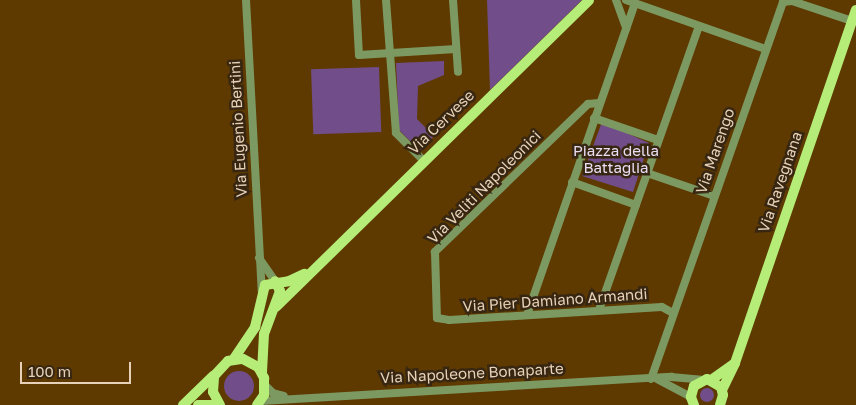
<!DOCTYPE html>
<html>
<head>
<meta charset="utf-8">
<style>
	body { margin:0 }
	#map { position:relative; width:856px; height:405px; overflow:hidden; background:#5e3a01; font-family:"Golos Text",sans-serif }
	div>[style] { position:absolute }
	[style*='--x'] { left:calc(var(--x)*1px); top:calc(var(--y)*1px); width:calc(var(--w)*1px); rotate:calc(var(--a)*1deg) }
	.green>* { inset:0; background:#714d8a; transform-origin:0 0 }
	.round { border-radius:50% }
	.minor>* { height:8px; margin:-4px; padding:0 4px; transform-origin:4px; border-radius:4px; background:#7d9962 }
	.major>* { height:10px; margin:-5px; padding:0 5px; transform-origin:5px; border-radius:5px; background:#b5ed78 }
	span { translate:-50% -50%; white-space:nowrap; text-align:center; line-height:1.15; -webkit-text-stroke:5px #372611; paint-order:stroke }
	.street-label { font-size:15px; color:#e7d1b8 }
	.park-label { font-size:15px; color:#eadef4 }
	.scale { position:absolute; left:20px; top:362px; width:111px; height:22px; box-sizing:border-box; border:2px solid #e7d1b8; border-top:0; padding-left:6px; font-size:15px; line-height:18px; white-space:nowrap; color:#e7d1b8; -webkit-text-stroke:4px #372611; paint-order:stroke }
</style>
</head>
<body>
<div id="map">
	<div class="green">
		<div style="clip-path:polygon(487px 0,582px 0,490px 90px)"></div>
		<div style="clip-path:polygon(444px 61px,444px 75px,418px 86px,417px 119px,434px 136px,420px 151px,399px 130px,396px 63px)"></div>
		<div style="left:379px;top:67px;width:65px;height:68px;rotate:88deg"></div>
		<div style="clip-path:polygon(602px 122px,649px 143px,633px 192px,582px 176px)"></div>
		<div class="round" style="left:224px;top:371px;width:30px;height:30px"></div>
		<div class="round" style="left:700px;top:388px;width:14px;height:14px"></div>
	</div>
	<div class="minor">
		<div style="--x:246;--y:0;--w:292;--a:86.9"></div>
		<div style="--x:356;--y:0;--w:55;--a:86.9"></div>
		<div style="--x:359;--y:55;--w:97;--a:-3.5"></div>
		<div style="--x:386;--y:0;--w:133;--a:85.7"></div>
		<div style="--x:396;--y:133;--w:38;--a:45"></div>
		<div style="--x:453;--y:0;--w:72;--a:86"></div>
		<div style="--x:616;--y:0;--w:30;--a:70"></div>
		<div style="--x:626;--y:0;--w:147;--a:19.4"></div>
		<div style="--x:599;--y:103;--w:11;--a:175"></div>
		<div style="--x:588;--y:104;--w:213;--a:136"></div>
		<div style="--x:435;--y:252;--w:66;--a:88.3"></div>
		<div style="--x:437;--y:318;--w:12;--a:9"></div>
		<div style="--x:449;--y:320;--w:213;--a:-3.5"></div>
		<div style="--x:662;--y:307;--w:13;--a:29"></div>
		<div style="--x:594;--y:118;--w:68;--a:19"></div>
		<div style="--x:647;--y:173;--w:71;--a:18.9"></div>
		<div style="--x:572;--y:182;--w:68;--a:19.8"></div>
		<div style="--x:259;--y:258;--w:28;--a:55"></div>
		<div style="--x:599;--y:310;--w:301;--a:-70.6"></div>
		<div style="--x:527;--y:315;--w:330;--a:-70.9"></div>
		<div style="--x:651;--y:379;--w:399;--a:-70.7"></div>
		<div style="--x:783;--y:2;--w:9;--a:-6"></div>
		<div style="--x:792;--y:1;--w:63;--a:18.4"></div>
		<div style="--x:657;--y:379;--w:38;--a:28"></div>
		<div style="--x:265;--y:385;--w:11;--a:45"></div>
		<div style="--x:273;--y:393;--w:11;--a:15"></div>
		<div style="--x:261;--y:401;--w:411;--a:-3.4"></div>
		<div style="--x:671;--y:377;--w:33;--a:5"></div>
	</div>
	<div class="major">
		<div style="--x:276;--y:307;--w:438;--a:-44.4"></div>
		<div style="--x:233;--y:360;--w:40;--a:-56"></div>
		<div style="--x:255;--y:327;--w:43;--a:-76.6"></div>
		<div style="--x:265;--y:285;--w:24;--a:-9"></div>
		<div style="--x:289;--y:281;--w:17;--a:-25"></div>
		<div style="--x:262;--y:372;--w:38;--a:-87"></div>
		<div style="--x:264;--y:334;--w:46;--a:-69.6"></div>
		<div style="--x:280;--y:291;--w:11;--a:-117"></div>
		<div style="--x:711;--y:380;--w:28;--a:-35"></div>
		<div style="--x:722;--y:390;--w:30;--a:-64"></div>
		<div style="--x:735;--y:363;--w:373;--a:-71.1"></div>
		<div style="--x:183;--y:405;--w:42;--a:-44"></div>
		<div style="--x:198;--y:405;--w:20;--a:0"></div>
		<div style="--x:220;--y:405;--w:15;--a:-118"></div>
		<div style="--x:213;--y:392;--w:16;--a:-86"></div>
		<div style="--x:214;--y:376;--w:21;--a:-47"></div>
		<div style="--x:228;--y:361;--w:15;--a:-8"></div>
		<div style="--x:243;--y:359;--w:17;--a:28"></div>
		<div style="--x:258;--y:367;--w:13;--a:61"></div>
		<div style="--x:264;--y:378;--w:17;--a:90"></div>
		<div style="--x:264;--y:395;--w:12;--a:125"></div>
		<div style="--x:694;--y:405;--w:9;--a:-111"></div>
		<div style="--x:691;--y:397;--w:11;--a:-75"></div>
		<div style="--x:694;--y:386;--w:15;--a:-28"></div>
		<div style="--x:707;--y:379;--w:16;--a:30"></div>
		<div style="--x:721;--y:387;--w:8;--a:76"></div>
		<div style="--x:723;--y:395;--w:10;--a:107"></div>
	</div>
	<div class="street-label">
		<span style="left:441px;top:122px;rotate:-44deg">Via Cervese</span>
		<span style="left:238px;top:129px;rotate:-93deg">Via Eugenio Bertini</span>
		<span style="left:715px;top:151px;rotate:-71deg">Via Marengo</span>
		<span style="left:780px;top:182px;rotate:-71deg">Via Ravegnana</span>
		<span style="left:484px;top:187px;rotate:-45deg">Via Veliti Napoleonici</span>
		<span style="left:555px;top:300px;rotate:-4deg">Via Pier Damiano Armandi</span>
		<span style="left:472px;top:373px;rotate:-3deg">Via Napoleone Bonaparte</span>
	</div>
	<div class="park-label">
		<span style="left:616px;top:159px">Piazza della<br>Battaglia</span>
	</div>
	<div class="scale">100 m</div>
</div>
</body>
</html>
